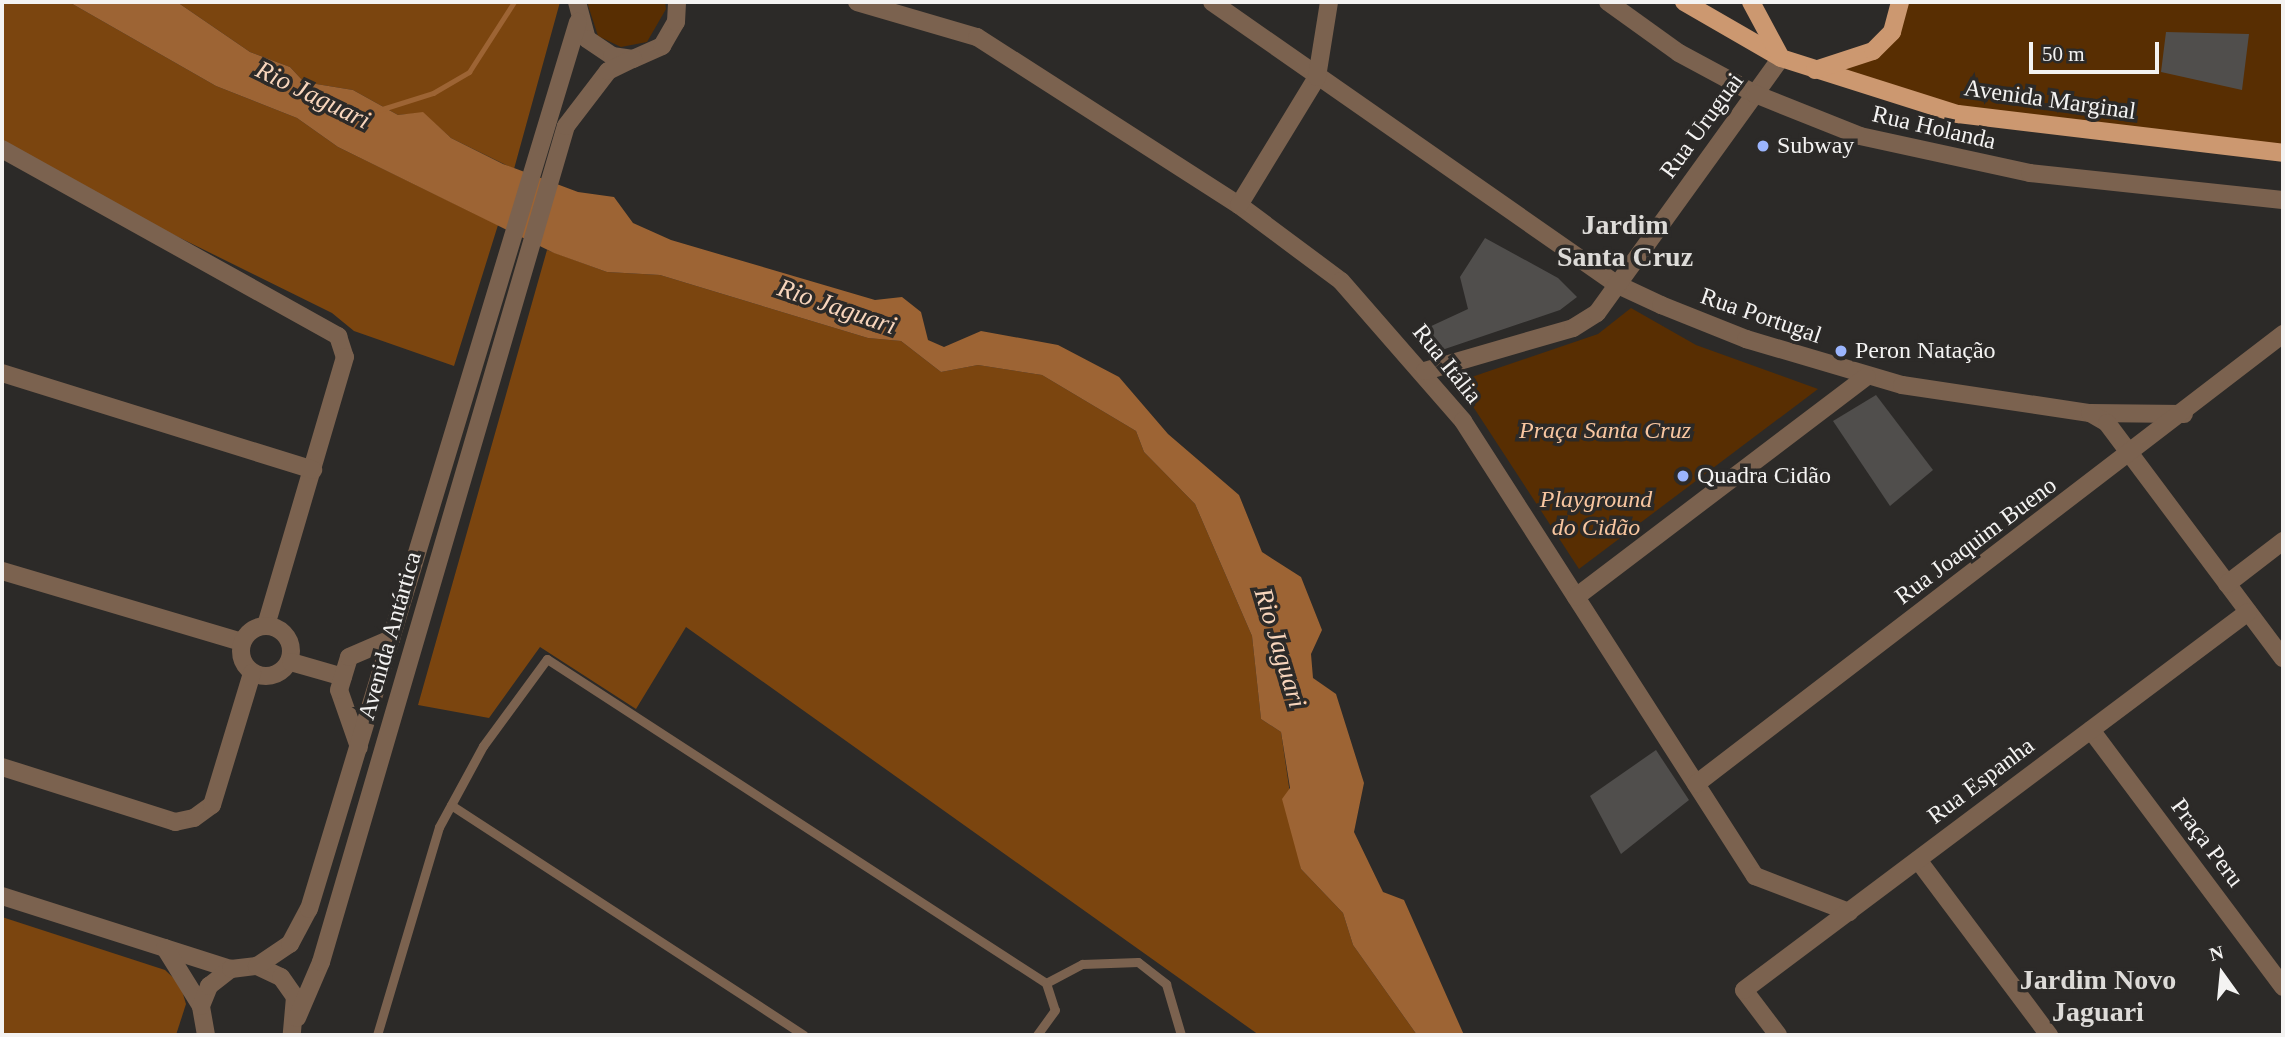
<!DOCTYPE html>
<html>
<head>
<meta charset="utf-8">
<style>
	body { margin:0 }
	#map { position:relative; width:2285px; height:1037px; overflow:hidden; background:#2c2a28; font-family:Georgia,serif }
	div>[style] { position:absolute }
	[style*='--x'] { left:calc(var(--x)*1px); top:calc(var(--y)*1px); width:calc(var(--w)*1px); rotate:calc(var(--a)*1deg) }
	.green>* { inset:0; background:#582e02 }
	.forest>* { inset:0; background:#7b450f }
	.water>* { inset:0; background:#9d6434 }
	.stream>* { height:5px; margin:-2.5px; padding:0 2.5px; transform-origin:2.5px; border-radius:2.5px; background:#9d6434 }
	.building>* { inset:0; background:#504e4c }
	.service>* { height:9px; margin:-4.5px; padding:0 4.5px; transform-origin:4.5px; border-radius:4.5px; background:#7b624f }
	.minor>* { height:18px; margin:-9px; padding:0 9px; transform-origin:9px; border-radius:9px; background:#7b624f }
	.minor>.ring { margin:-9px; padding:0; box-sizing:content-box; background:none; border:18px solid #7b624f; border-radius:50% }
	.tertiary>* { height:18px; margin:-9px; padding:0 9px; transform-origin:9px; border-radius:9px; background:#7b624f }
	.primary>* { height:18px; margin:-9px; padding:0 9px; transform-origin:9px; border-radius:9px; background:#cc9870 }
	.dots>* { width:19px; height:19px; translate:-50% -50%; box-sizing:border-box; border:4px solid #2c2a28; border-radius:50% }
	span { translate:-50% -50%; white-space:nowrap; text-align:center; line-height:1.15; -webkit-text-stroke:7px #2c2a28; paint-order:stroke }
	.street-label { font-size:24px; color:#f4f3f2 }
	.poi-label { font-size:24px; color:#f4f3f2 }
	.left { translate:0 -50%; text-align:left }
	.park-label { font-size:24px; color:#f8c6a0; font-style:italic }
	.water-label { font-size:26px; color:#f7d5bc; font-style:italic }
	.quarter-label { font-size:28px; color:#dddbd8; font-weight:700 }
	.frame { position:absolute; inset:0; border:4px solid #f4f3f2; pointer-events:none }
	.north { position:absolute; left:2187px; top:939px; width:70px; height:70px; -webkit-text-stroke:5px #2c2a28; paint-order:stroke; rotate:345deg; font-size:19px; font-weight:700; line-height:28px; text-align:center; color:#f4f3f2 }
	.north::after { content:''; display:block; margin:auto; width:24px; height:32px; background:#f4f3f2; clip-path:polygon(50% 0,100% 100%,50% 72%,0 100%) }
	.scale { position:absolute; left:2029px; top:42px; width:130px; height:32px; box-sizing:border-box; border:4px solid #f4f3f2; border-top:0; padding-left:9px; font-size:21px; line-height:24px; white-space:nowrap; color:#f4f3f2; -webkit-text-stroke:5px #2c2a28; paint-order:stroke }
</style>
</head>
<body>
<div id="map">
	<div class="green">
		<div style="clip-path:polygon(587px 2px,665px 2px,666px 9px,647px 42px,621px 47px,598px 36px)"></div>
		<div style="clip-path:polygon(1903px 2px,2283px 2px,2283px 147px,1961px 106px,1828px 71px,1852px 67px,1874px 54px)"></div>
		<div style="clip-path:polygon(1631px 308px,1696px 345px,1818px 389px,1579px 569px,1457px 382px,1598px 334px)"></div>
	</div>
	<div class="forest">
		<div style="clip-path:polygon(2px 2px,69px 2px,216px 86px,297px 118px,338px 147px,498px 225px,454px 366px,354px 331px,332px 313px,2px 150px)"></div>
		<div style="clip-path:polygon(177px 2px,560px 2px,514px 169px,451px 138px,423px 113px,398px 115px,353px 90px,304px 82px,290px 67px,250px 52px)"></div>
		<div style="clip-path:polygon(547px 250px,607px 272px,660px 275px,868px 338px,901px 341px,941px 372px,978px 365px,1042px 375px,1136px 431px,1144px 452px,1195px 504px,1252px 636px,1261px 719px,1281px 732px,1301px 869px,1343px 913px,1353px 945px,1417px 1035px,1259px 1035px,686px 627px,636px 709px,540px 647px,489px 718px,418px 705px)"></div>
		<div style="clip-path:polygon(2px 917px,165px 970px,180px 984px,186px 1004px,176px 1035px,2px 1035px)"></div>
	</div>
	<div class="water">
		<div style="clip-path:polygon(69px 2px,177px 2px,250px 52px,290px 67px,304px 82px,353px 90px,398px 115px,423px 112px,451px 138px,503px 164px,578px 192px,614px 197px,633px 223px,671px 240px,875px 300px,902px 297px,921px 312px,928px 340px,944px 347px,981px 331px,1058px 345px,1119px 377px,1168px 434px,1239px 495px,1262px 552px,1301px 577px,1322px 630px,1311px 654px,1313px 678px,1336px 694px,1364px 783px,1354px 832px,1383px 892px,1404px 900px,1464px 1035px,1417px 1035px,1353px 945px,1343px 913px,1301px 869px,1282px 799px,1290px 788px,1281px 732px,1261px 719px,1252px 636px,1195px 504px,1144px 452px,1136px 431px,1042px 375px,978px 365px,941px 372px,901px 341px,868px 338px,660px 275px,607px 272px,554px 253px,338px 147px,297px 118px,216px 86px)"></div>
	</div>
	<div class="stream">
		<div style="--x:379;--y:110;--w:57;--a:-17.5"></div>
		<div style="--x:433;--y:93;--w:42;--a:-30.3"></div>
		<div style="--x:469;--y:72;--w:83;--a:-57.3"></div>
	</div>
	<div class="building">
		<div style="clip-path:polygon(2166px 32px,2249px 34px,2242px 90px,2161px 72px)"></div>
		<div style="clip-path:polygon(1485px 238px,1558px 278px,1577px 297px,1560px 310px,1439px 351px,1427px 328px,1468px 309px,1460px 277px)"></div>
		<div style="clip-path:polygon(1876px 395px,1933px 470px,1890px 506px,1833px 421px)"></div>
		<div style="clip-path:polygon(1656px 750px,1689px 800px,1621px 854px,1590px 796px)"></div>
	</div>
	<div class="service">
		<div style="--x:451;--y:805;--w:421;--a:33.1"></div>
		<div style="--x:1046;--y:983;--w:41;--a:-27.8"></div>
		<div style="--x:1082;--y:964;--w:56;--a:-2"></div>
		<div style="--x:1138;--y:962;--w:36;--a:38"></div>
		<div style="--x:1166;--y:984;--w:53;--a:73.6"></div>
		<div style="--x:377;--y:1035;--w:217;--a:-73.4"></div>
		<div style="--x:439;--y:827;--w:92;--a:-61.5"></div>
		<div style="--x:483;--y:746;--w:108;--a:-53.7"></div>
		<div style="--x:547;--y:659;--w:595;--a:33"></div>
		<div style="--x:1046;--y:983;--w:28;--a:72"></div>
		<div style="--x:1055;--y:1010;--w:31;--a:126"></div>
	</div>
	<div class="minor">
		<div style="--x:857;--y:2;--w:125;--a:16.3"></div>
		<div style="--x:977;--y:37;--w:311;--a:32.7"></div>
		<div style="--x:1239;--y:205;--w:127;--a:36.7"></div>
		<div style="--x:1341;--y:281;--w:186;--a:48.9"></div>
		<div style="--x:1463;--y:421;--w:541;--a:57.31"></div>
		<div style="--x:1755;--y:876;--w:101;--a:21"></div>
		<div style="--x:1212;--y:2;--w:493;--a:34.9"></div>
		<div style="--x:1616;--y:284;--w:50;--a:25"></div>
		<div style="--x:1661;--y:305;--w:92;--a:21.8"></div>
		<div style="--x:1746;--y:339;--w:163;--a:16.4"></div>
		<div style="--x:1902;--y:385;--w:190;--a:8.5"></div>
		<div style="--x:2090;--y:413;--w:94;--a:0.6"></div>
		<div style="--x:2;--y:149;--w:385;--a:29.1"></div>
		<div style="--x:338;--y:336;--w:22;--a:72"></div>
		<div style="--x:345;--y:357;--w:279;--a:106.4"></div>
		<div style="--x:1239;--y:205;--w:150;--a:-58.6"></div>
		<div style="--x:1317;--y:77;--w:76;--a:-80.9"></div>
		<div style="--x:1425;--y:371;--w:154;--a:-16.2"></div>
		<div style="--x:1573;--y:328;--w:28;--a:-32"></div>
		<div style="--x:1597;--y:313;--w:314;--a:-54.2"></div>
		<div style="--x:2;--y:373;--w:326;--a:17.3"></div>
		<div style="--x:2090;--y:413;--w:20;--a:30"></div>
		<div style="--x:2107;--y:423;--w:294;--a:53.2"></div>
		<div style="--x:2;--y:571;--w:250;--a:16.5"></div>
		<div style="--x:2227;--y:584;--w:71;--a:-37.5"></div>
		<div style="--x:1576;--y:597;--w:365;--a:-37.2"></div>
		<div class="ring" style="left:241px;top:626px;width:32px;height:32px"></div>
		<div style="--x:291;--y:662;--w:54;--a:16.1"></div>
		<div style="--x:2091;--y:730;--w:321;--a:53.2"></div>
		<div style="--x:359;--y:747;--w:60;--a:-109.3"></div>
		<div style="--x:339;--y:690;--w:34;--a:-73"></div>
		<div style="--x:349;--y:657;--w:46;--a:-23.2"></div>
		<div style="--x:2;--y:767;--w:182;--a:17.6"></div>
		<div style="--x:175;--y:822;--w:19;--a:-12"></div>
		<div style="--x:194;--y:818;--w:22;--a:-36"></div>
		<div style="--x:212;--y:805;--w:138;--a:-73.1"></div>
		<div style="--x:1696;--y:784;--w:740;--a:-37.47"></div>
		<div style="--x:1918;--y:860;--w:219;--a:53.2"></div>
		<div style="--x:2;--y:896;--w:240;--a:17.7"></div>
		<div style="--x:165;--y:948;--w:68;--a:58.2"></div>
		<div style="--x:206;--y:1035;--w:29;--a:-100"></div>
		<div style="--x:201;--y:1006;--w:22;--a:-68"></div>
		<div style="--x:209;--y:986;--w:28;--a:-38"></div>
		<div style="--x:231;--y:969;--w:26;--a:-7"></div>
		<div style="--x:257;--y:966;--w:26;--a:25"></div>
		<div style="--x:281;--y:977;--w:24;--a:55"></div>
		<div style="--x:295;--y:997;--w:38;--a:95"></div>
		<div style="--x:1778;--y:1035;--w:56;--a:-127.1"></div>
		<div style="--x:1744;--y:990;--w:630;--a:-36.87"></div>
	</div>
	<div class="tertiary">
		<div style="--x:577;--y:2;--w:38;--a:75"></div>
		<div style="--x:587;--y:39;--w:30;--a:34"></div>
		<div style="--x:612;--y:56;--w:21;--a:8"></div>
		<div style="--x:633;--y:59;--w:32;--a:-24"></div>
		<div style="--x:662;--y:46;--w:28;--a:-60"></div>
		<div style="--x:676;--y:22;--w:20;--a:-87"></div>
		<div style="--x:1608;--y:2;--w:87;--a:35.7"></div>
		<div style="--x:1679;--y:53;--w:86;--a:28.3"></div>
		<div style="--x:1755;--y:94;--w:113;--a:21.8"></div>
		<div style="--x:1860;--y:136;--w:174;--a:12.3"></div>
		<div style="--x:2030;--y:173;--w:254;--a:6.1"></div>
		<div style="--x:257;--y:966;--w:40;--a:-34"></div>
		<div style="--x:290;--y:944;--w:40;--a:-62"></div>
		<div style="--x:309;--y:909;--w:927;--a:-73.13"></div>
		<div style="--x:297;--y:1018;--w:61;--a:-66.8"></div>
		<div style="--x:321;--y:962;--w:871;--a:-73.67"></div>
		<div style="--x:566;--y:126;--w:69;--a:-52.6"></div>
		<div style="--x:608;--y:71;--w:28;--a:-26"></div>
	</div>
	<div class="primary">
		<div style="--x:1684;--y:2;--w:112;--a:30"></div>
		<div style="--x:1781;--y:58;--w:186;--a:17.6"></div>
		<div style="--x:1958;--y:114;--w:327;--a:6.8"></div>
		<div style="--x:1751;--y:2;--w:59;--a:61.7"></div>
		<div style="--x:1815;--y:70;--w:61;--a:-18.1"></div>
		<div style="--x:1873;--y:51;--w:27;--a:-45"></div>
		<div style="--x:1892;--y:32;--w:31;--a:-75"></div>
	</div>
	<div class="dots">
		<div style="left:1763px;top:146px;background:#9bb5fd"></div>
		<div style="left:1841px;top:351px;background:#9bb5fd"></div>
		<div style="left:1683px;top:476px;background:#9bb5fd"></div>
	</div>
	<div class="street-label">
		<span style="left:2050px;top:100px;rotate:8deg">Avenida Marginal</span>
		<span style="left:1702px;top:126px;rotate:-54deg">Rua Uruguai</span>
		<span style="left:1934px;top:128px;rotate:13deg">Rua Holanda</span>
		<span style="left:1761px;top:316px;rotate:19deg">Rua Portugal</span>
		<span style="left:1447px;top:364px;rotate:51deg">Rua Itália</span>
		<span style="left:1976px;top:541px;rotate:-37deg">Rua Joaquim Bueno</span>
		<span style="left:390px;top:636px;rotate:-74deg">Avenida Antártica</span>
		<span style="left:1981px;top:781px;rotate:-37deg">Rua Espanha</span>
		<span style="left:2207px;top:843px;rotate:53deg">Praça Peru</span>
	</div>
	<div class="poi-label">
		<span class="left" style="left:1777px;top:146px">Subway</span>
		<span class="left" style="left:1855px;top:351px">Peron Natação</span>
		<span class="left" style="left:1697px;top:476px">Quadra Cidão</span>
	</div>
	<div class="park-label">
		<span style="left:1605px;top:431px">Praça Santa Cruz</span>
		<span style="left:1596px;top:514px">Playground<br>do Cidão</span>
	</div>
	<div class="water-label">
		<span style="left:313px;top:95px;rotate:26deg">Rio Jaguari</span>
		<span style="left:837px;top:307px;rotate:19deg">Rio Jaguari</span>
		<span style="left:1280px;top:648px;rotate:73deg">Rio Jaguari</span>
	</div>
	<div class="quarter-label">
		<span style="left:1625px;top:241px">Jardim<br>Santa Cruz</span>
		<span style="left:2098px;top:996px">Jardim Novo<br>Jaguari</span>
	</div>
	<div class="frame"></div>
	<div class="north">N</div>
	<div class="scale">50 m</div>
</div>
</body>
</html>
